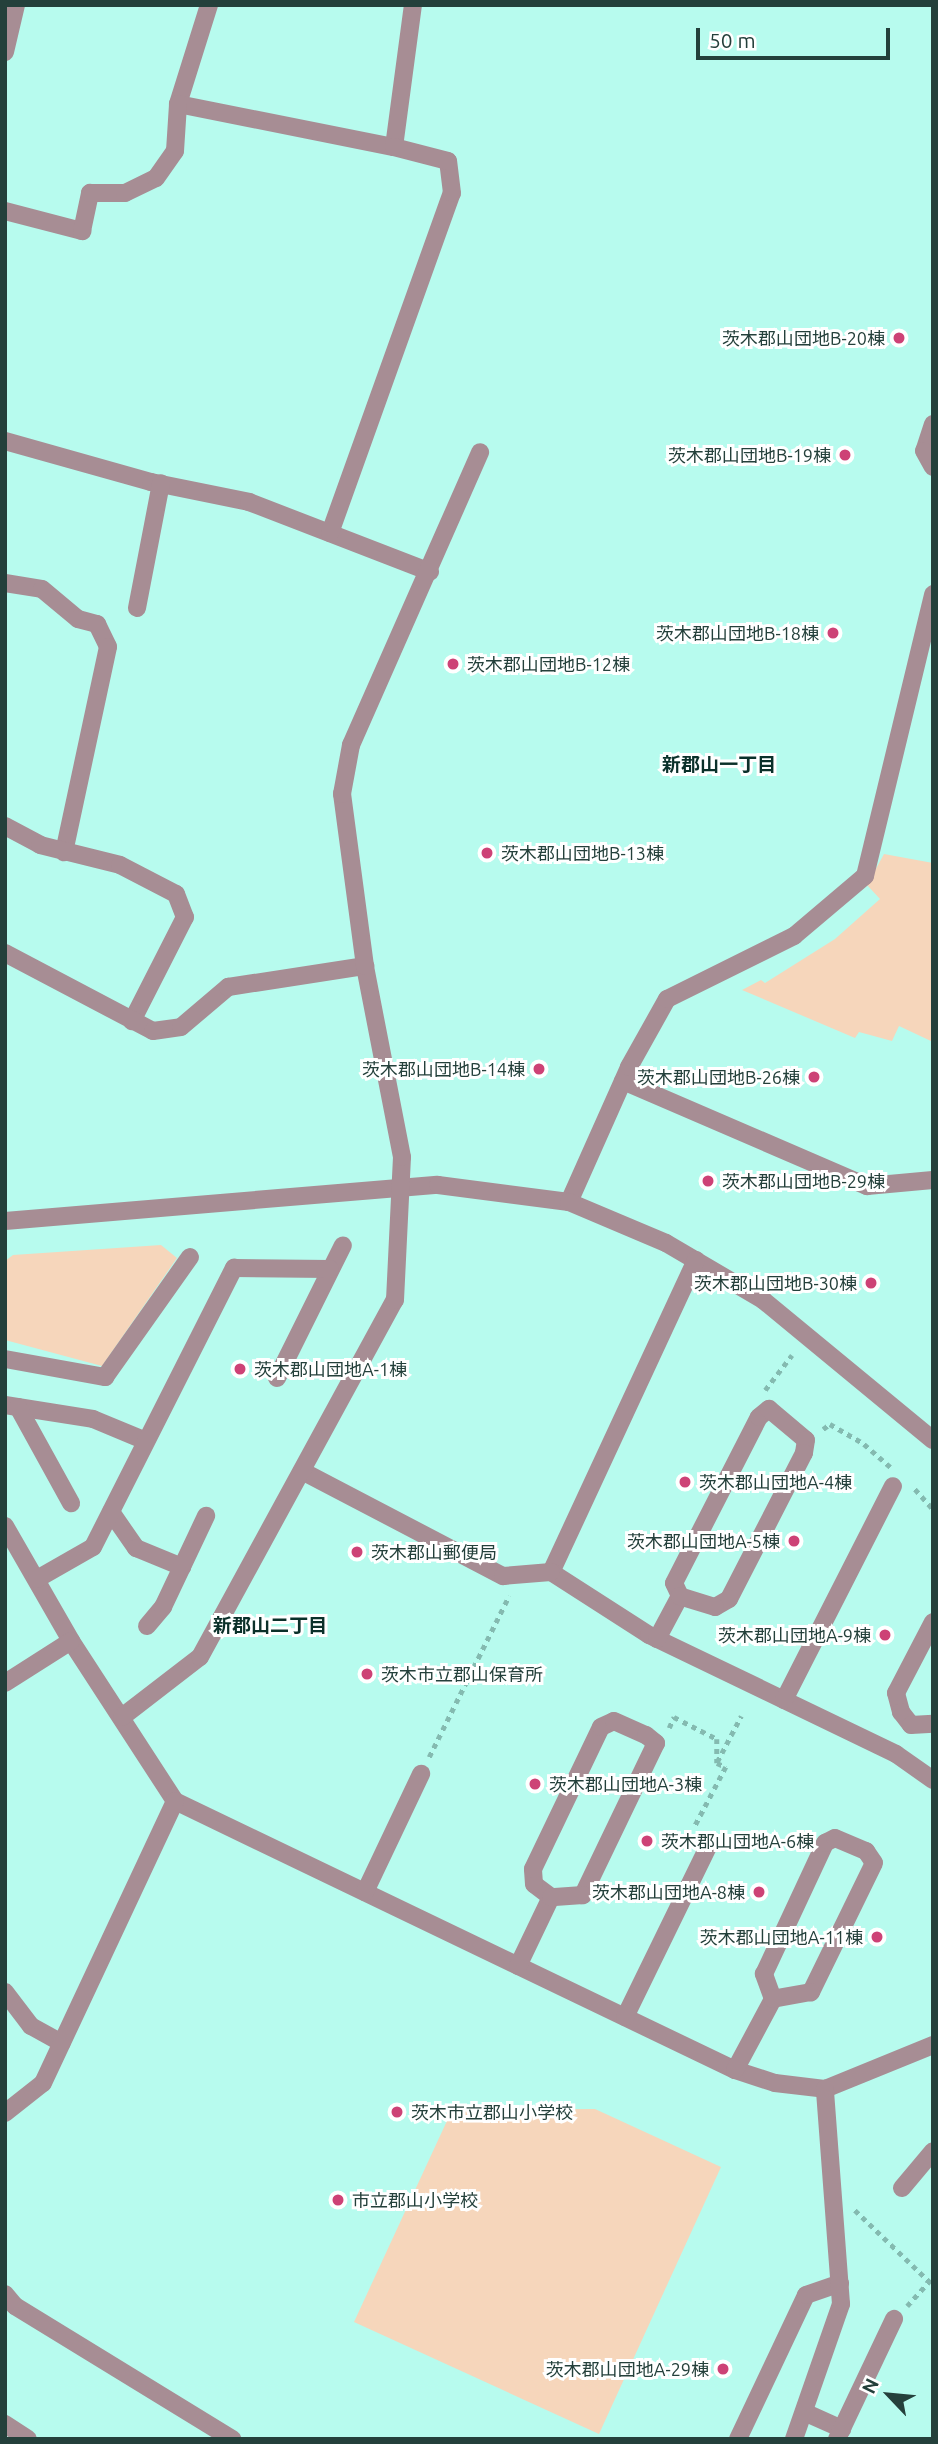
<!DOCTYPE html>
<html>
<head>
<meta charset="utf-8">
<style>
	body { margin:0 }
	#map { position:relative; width:938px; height:2444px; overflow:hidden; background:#b7fbee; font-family:Ubuntu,"Noto Sans JP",sans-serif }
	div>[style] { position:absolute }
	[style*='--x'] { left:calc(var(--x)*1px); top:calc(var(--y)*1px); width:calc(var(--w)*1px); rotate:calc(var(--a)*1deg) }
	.green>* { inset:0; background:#f6d6bb }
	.path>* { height:4.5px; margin-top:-2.25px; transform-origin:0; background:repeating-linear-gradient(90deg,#84bab0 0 5px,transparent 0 10px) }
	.minor>* { height:18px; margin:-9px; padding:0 9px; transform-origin:9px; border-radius:9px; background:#a78d94 }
	.dots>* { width:19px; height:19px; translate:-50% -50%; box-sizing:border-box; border:4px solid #fff; border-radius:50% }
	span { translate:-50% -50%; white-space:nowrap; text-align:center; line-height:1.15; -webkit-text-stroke:6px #fff; paint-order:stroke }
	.poi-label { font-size:18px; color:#24403b }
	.right { translate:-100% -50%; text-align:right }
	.left { translate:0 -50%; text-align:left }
	.neighbourhood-label { font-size:19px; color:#0b302a; font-weight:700 }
	.frame { position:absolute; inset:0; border:7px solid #24403b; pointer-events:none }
	.north { position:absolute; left:854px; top:2360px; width:70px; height:70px; -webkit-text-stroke:5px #fff; paint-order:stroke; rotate:296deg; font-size:19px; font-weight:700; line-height:28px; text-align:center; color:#24403b }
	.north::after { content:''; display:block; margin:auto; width:24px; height:32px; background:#24403b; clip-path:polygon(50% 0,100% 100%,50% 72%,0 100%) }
	.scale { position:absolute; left:696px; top:28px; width:194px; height:32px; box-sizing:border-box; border:4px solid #24403b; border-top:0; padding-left:9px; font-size:21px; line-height:24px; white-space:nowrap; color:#24403b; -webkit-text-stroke:5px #fff; paint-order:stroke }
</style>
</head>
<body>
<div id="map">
	<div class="green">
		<div style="clip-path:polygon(884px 854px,933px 863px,933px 1042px,899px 1026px,892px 1041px,859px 1032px,855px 1038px,742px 990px,761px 980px,765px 983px,835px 939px,880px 899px,867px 885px)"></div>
		<div style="clip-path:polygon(161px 1245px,177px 1258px,102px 1366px,5px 1340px,5px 1261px,13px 1255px)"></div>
		<div style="clip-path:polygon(595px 2109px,721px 2167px,599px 2434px,354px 2322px,452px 2110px)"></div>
	</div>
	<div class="path">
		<div style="--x:765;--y:1390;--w:44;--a:-52.4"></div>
		<div style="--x:823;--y:1429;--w:9;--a:-36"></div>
		<div style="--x:830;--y:1424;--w:39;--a:30"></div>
		<div style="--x:864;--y:1444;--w:35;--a:41"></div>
		<div style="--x:915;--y:1489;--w:27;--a:48"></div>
		<div style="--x:669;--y:1728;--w:12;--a:-66"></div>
		<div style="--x:674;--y:1717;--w:48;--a:27.1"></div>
		<div style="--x:717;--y:1739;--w:24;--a:90"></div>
		<div style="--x:717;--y:1763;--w:10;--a:24"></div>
		<div style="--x:726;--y:1767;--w:69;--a:117.7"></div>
		<div style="--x:429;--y:1757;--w:180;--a:-63.6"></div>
		<div style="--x:717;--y:1762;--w:52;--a:-62.4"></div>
		<div style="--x:855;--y:2210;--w:108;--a:43.9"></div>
		<div style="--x:907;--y:2306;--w:39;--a:-48"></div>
	</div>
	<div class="minor">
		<div style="--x:209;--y:5;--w:104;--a:107.4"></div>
		<div style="--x:178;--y:104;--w:220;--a:11.3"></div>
		<div style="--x:394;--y:147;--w:143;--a:-82.4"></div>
		<div style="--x:5;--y:52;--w:48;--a:-76.8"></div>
		<div style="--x:5;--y:211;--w:80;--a:14.6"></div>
		<div style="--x:82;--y:231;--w:39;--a:-78"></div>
		<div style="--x:90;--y:193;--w:35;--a:0"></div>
		<div style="--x:125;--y:193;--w:34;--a:-26"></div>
		<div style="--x:156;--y:178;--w:33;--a:-55"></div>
		<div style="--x:175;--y:151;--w:47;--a:-86.3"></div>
		<div style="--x:933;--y:424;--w:28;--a:108"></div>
		<div style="--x:924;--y:451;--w:18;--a:61"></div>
		<div style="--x:5;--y:441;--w:152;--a:15.7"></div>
		<div style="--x:151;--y:482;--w:100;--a:11.5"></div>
		<div style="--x:249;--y:502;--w:194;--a:21.1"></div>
		<div style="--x:330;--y:533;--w:361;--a:-70.3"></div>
		<div style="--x:452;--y:193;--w:32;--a:-97"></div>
		<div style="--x:448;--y:161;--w:56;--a:-165.5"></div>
		<div style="--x:5;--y:583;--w:37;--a:9"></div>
		<div style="--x:42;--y:589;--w:47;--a:39.8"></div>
		<div style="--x:78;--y:619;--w:20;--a:15"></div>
		<div style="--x:97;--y:624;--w:25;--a:64"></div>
		<div style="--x:108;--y:647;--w:210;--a:102.1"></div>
		<div style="--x:137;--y:608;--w:127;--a:-79.1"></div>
		<div style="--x:5;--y:826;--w:40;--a:28"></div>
		<div style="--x:40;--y:845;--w:82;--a:14"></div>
		<div style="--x:120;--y:865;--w:63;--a:27.4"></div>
		<div style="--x:176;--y:894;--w:25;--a:69"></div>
		<div style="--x:185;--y:917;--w:117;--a:117"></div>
		<div style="--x:5;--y:953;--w:167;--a:27.8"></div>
		<div style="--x:153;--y:1031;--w:28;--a:-8"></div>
		<div style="--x:181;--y:1027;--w:62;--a:-40.4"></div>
		<div style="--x:228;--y:987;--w:139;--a:-8.7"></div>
		<div style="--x:623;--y:1081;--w:266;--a:23.3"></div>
		<div style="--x:867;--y:1186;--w:66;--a:-5.2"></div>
		<div style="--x:569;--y:1202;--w:148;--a:-66"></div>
		<div style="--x:629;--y:1067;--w:78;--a:-60.8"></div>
		<div style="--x:667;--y:999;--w:142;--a:-26.4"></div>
		<div style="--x:794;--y:936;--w:93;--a:-40.2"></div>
		<div style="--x:865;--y:876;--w:290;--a:-76.4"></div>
		<div style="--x:5;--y:1221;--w:434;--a:-4.8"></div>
		<div style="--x:438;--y:1185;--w:132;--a:7.4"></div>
		<div style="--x:569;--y:1202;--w:105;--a:22.9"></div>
		<div style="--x:666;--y:1243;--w:113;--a:30.4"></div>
		<div style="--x:763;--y:1300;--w:220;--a:39.5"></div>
		<div style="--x:696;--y:1260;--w:344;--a:114.9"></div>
		<div style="--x:551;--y:1572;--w:117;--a:32.7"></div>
		<div style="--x:649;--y:1635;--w:274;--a:25.7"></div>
		<div style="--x:896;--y:1754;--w:45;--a:35.1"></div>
		<div style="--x:5;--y:1359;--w:102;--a:10.2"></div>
		<div style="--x:105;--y:1377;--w:147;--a:-54.7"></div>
		<div style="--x:277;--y:1378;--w:148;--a:-63.6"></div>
		<div style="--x:5;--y:1405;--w:89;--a:9"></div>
		<div style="--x:93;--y:1419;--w:57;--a:22.5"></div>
		<div style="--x:18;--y:1407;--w:110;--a:61.1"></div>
		<div style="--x:302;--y:1471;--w:227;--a:27.6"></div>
		<div style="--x:503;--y:1576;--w:48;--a:-4.8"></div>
		<div style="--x:111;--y:1512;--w:44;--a:55.2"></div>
		<div style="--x:136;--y:1548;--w:50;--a:22.4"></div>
		<div style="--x:5;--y:1526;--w:133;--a:60.1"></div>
		<div style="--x:71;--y:1641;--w:191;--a:57"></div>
		<div style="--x:175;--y:1801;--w:621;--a:25.66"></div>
		<div style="--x:735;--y:2070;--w:42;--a:18"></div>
		<div style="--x:775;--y:2083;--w:50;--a:6.8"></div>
		<div style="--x:825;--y:2089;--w:117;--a:-22.2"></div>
		<div style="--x:37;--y:1579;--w:64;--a:-29.7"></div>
		<div style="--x:93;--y:1547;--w:313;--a:-63.2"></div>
		<div style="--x:234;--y:1268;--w:96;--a:0.6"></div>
		<div style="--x:933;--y:1622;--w:80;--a:117.5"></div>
		<div style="--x:896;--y:1693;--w:20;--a:75"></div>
		<div style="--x:901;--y:1712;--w:16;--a:52"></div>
		<div style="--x:911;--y:1725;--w:22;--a:-3"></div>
		<div style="--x:147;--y:1626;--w:25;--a:-50"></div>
		<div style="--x:163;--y:1607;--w:101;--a:-64.7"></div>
		<div style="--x:657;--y:1639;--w:49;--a:-61.9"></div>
		<div style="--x:680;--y:1596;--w:14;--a:-115"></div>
		<div style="--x:674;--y:1583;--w:186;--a:-62.9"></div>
		<div style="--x:759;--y:1417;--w:13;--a:-39"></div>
		<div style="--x:769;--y:1409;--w:48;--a:40"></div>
		<div style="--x:806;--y:1440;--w:13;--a:99"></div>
		<div style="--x:804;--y:1453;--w:164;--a:117.2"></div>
		<div style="--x:729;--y:1599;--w:16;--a:150"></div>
		<div style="--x:715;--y:1607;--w:37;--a:-163"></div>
		<div style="--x:5;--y:1683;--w:78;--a:-32.5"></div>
		<div style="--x:784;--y:1700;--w:240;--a:-63"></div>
		<div style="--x:122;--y:1717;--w:98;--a:-37.6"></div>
		<div style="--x:200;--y:1657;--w:407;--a:-61.4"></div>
		<div style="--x:395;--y:1300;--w:143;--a:-87.2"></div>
		<div style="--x:402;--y:1157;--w:195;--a:-101"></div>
		<div style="--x:365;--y:966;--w:174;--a:-97.6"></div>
		<div style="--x:342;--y:794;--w:50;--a:-79.6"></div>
		<div style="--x:351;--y:745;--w:320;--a:-66.2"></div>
		<div style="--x:365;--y:1892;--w:131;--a:-64.6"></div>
		<div style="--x:518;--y:1966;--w:76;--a:-64.4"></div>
		<div style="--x:551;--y:1897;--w:21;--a:-143"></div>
		<div style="--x:534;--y:1884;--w:15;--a:-94"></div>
		<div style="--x:533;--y:1869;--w:157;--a:-64.4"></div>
		<div style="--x:601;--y:1727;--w:14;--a:-25"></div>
		<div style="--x:614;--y:1721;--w:35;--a:24"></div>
		<div style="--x:646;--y:1735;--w:13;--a:39"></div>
		<div style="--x:656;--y:1743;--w:169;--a:115.7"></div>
		<div style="--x:583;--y:1895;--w:32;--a:176"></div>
		<div style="--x:5;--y:1992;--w:43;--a:52.6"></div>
		<div style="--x:31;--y:2026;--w:35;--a:29"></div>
		<div style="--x:625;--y:2017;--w:191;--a:-64"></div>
		<div style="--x:735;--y:2070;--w:81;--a:-61.8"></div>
		<div style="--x:773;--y:1999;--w:27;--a:-110"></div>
		<div style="--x:764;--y:1974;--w:145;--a:-65"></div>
		<div style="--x:825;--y:1843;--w:11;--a:-27"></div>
		<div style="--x:835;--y:1838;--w:34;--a:23"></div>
		<div style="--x:866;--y:1851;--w:14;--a:56"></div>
		<div style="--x:874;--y:1863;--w:144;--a:116"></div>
		<div style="--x:811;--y:1992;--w:39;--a:170"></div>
		<div style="--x:5;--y:2113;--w:48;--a:-38.3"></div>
		<div style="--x:43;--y:2083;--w:311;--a:-64.9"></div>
		<div style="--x:902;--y:2188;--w:48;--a:-50"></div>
		<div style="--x:5;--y:2294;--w:16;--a:50"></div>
		<div style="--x:15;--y:2306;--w:255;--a:31.5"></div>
		<div style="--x:804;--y:2412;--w:42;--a:24.1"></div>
		<div style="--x:5;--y:2424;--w:27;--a:33"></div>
		<div style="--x:738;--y:2439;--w:159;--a:-64.7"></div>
		<div style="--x:806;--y:2295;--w:36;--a:-19"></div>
		<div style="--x:794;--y:2439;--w:143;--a:-70.8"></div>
		<div style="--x:841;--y:2304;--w:216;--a:-94.3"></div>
		<div style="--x:837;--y:2439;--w:133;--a:-64.6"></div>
	</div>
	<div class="dots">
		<div style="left:899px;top:338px;background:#cd4276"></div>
		<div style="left:845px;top:455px;background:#cd4276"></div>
		<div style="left:833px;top:633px;background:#cd4276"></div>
		<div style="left:453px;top:664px;background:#cd4276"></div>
		<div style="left:487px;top:853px;background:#cd4276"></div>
		<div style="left:539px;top:1069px;background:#cd4276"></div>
		<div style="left:814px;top:1077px;background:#cd4276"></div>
		<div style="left:708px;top:1181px;background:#cd4276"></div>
		<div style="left:871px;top:1283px;background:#cd4276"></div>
		<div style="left:240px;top:1369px;background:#cd4276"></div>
		<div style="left:685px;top:1482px;background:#cd4276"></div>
		<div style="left:794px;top:1541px;background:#cd4276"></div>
		<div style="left:357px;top:1552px;background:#cd4276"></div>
		<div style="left:885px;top:1635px;background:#cd4276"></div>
		<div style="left:367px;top:1674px;background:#cd4276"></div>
		<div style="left:535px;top:1784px;background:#cd4276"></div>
		<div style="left:647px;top:1841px;background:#cd4276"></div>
		<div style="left:759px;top:1892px;background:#cd4276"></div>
		<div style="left:877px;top:1937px;background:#cd4276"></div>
		<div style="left:397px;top:2112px;background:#cd4276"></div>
		<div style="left:338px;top:2200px;background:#cd4276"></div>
		<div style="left:723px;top:2369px;background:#cd4276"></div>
	</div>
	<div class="poi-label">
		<span class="right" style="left:885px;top:338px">茨木郡山団地B-20棟</span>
		<span class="right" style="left:831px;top:455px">茨木郡山団地B-19棟</span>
		<span class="right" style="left:819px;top:633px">茨木郡山団地B-18棟</span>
		<span class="left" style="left:467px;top:664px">茨木郡山団地B-12棟</span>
		<span class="left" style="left:501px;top:853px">茨木郡山団地B-13棟</span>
		<span class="right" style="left:525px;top:1069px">茨木郡山団地B-14棟</span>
		<span class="right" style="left:800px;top:1077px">茨木郡山団地B-26棟</span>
		<span class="left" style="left:722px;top:1181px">茨木郡山団地B-29棟</span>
		<span class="right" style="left:857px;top:1283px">茨木郡山団地B-30棟</span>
		<span class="left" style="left:254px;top:1369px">茨木郡山団地A-1棟</span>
		<span class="left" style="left:699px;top:1482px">茨木郡山団地A-4棟</span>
		<span class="right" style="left:780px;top:1541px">茨木郡山団地A-5棟</span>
		<span class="left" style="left:371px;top:1552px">茨木郡山郵便局</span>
		<span class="right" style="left:871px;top:1635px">茨木郡山団地A-9棟</span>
		<span class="left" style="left:381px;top:1674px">茨木市立郡山保育所</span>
		<span class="left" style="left:549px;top:1784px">茨木郡山団地A-3棟</span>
		<span class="left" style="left:661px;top:1841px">茨木郡山団地A-6棟</span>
		<span class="right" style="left:745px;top:1892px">茨木郡山団地A-8棟</span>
		<span class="right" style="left:863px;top:1937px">茨木郡山団地A-11棟</span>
		<span class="left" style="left:411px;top:2112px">茨木市立郡山小学校</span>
		<span class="left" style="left:352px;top:2200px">市立郡山小学校</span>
		<span class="right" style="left:709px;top:2369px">茨木郡山団地A-29棟</span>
	</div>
	<div class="neighbourhood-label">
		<span style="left:719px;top:765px">新郡山一丁目</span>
		<span style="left:270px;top:1626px">新郡山二丁目</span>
	</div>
	<div class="frame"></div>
	<div class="north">N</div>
	<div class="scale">50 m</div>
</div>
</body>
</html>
